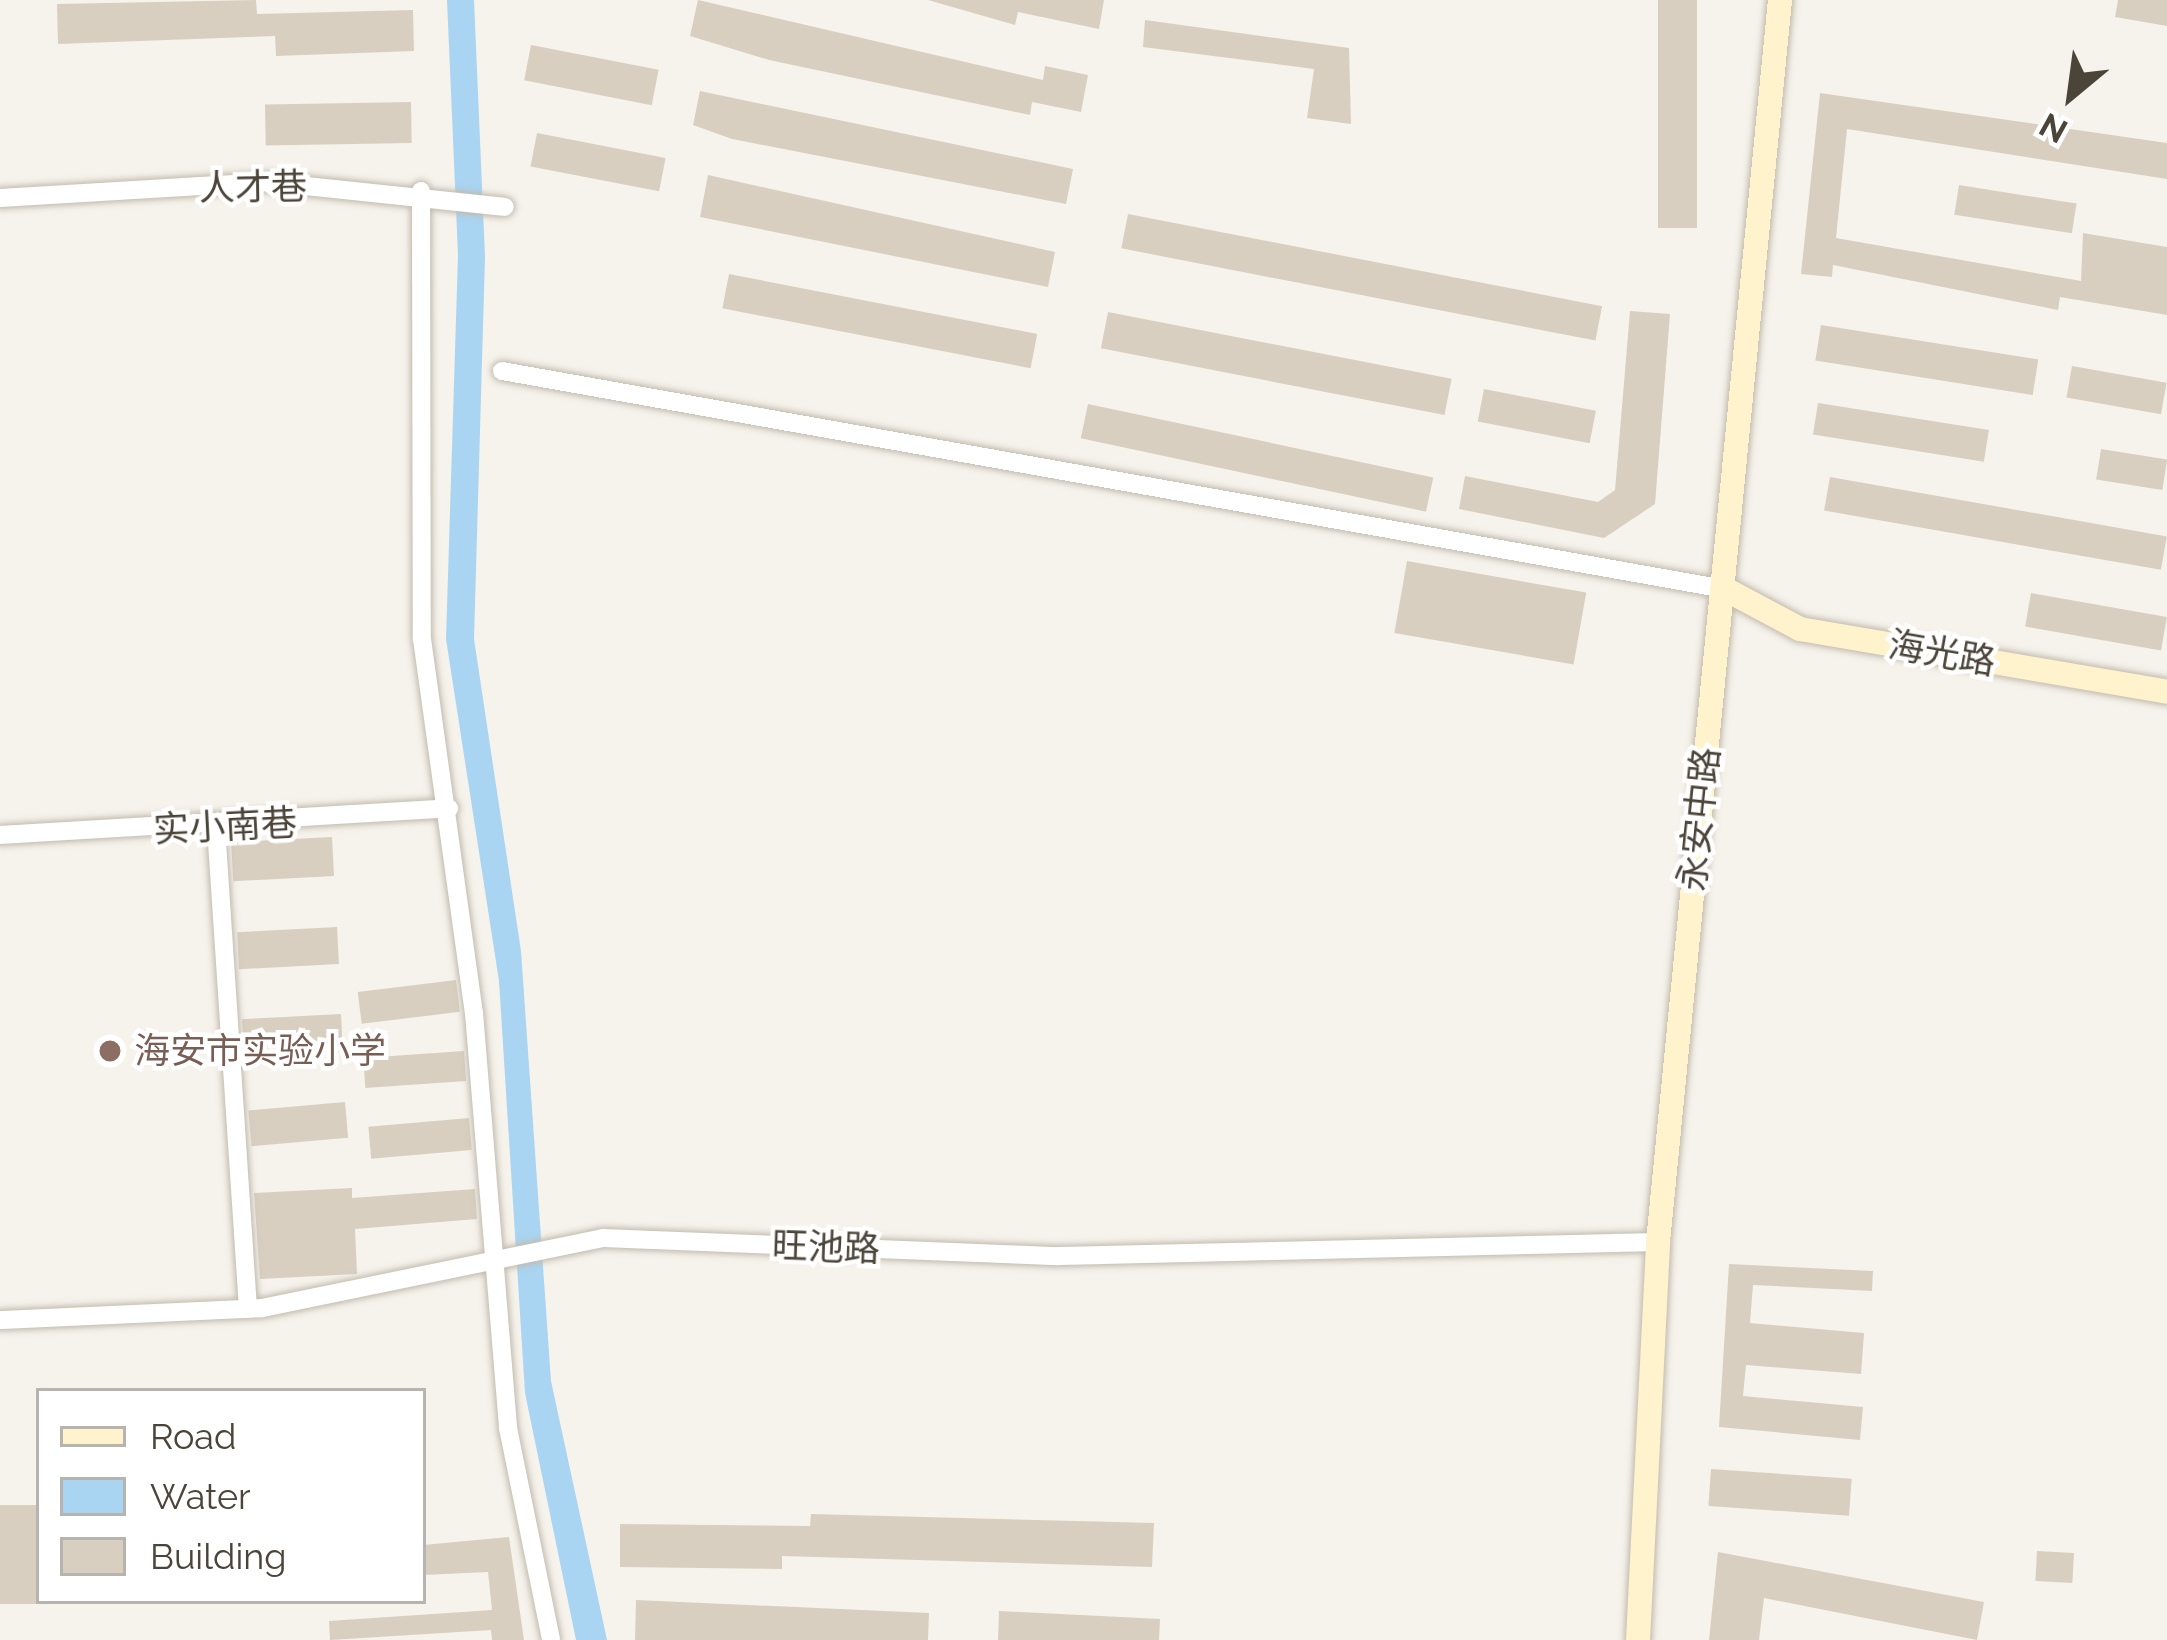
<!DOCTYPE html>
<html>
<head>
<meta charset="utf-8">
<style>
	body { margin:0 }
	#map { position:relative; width:2167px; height:1640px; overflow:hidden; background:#f6f3ec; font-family:Raleway,"Noto Sans SC",sans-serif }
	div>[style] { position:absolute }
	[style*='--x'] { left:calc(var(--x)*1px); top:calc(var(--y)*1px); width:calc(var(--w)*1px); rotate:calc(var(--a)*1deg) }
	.water>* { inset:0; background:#a9d4f2 }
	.building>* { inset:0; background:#d8cfc1; transform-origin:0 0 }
	.roads { filter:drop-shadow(0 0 3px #c2bbae) drop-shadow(0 0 3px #c2bbae) }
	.street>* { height:18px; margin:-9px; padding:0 9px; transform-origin:9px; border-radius:9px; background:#fff }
	.secondary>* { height:24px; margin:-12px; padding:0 12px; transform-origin:12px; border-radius:12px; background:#fff3cd }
	.dots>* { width:33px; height:33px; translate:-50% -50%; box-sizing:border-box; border:6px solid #fff; border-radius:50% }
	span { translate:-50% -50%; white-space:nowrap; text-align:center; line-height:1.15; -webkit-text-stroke:9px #fff; paint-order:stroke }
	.street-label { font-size:36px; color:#4b4439 }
	.education-label { font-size:36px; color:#785e54 }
	.left { translate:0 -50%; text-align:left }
	.legend { position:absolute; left:36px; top:1388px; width:390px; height:216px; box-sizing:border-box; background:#fff; border:3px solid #b7b4b0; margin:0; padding:15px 21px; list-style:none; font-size:36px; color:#4b4439 }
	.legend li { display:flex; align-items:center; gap:24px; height:60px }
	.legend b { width:60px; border:3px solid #b7b4b0 }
	.north { position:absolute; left:2011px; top:36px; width:120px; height:120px; -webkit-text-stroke:9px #fff; paint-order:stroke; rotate:209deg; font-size:33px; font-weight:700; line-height:48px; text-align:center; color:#4b4439 }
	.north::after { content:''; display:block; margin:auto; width:42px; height:54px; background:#4b4439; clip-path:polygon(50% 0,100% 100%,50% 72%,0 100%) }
</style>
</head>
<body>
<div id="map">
	<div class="water">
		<div style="clip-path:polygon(447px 0,474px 0,485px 257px,474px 639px,521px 951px,551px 1381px,607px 1640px,576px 1640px,525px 1393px,499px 981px,446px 639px,458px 255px)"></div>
	</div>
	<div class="building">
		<div style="clip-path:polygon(256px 0,257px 14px,413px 10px,414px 51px,276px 56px,275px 36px,58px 44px,57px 4px)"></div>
		<div style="clip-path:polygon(698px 0,1043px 80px,1045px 66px,1088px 75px,1081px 112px,1032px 102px,1030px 115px,769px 60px,690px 36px)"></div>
		<div style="clip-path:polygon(928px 0,1104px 0,1099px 29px,1018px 12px,1015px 25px)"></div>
		<div style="left:1658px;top:0;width:39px;height:228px"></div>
		<div style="clip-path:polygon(2118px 0,2167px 0,2167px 26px,2115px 17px)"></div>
		<div style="clip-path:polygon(1145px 20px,1349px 48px,1351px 124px,1307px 118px,1314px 69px,1143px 47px)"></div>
		<div style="left:531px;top:45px;width:130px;height:36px;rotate:11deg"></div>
		<div style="clip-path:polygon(700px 91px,1073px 169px,1066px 204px,732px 139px,693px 125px)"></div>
		<div style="clip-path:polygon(1820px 93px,2167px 143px,2167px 179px,1847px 129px,1836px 238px,2081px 281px,2083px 233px,2167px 247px,2167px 315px,2060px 297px,2058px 310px,1833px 265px,1832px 277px,1801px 274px)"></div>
		<div style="left:411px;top:102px;width:41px;height:146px;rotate:89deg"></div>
		<div style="left:537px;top:133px;width:131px;height:34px;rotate:11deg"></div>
		<div style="clip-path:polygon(708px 175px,1055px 252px,1048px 287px,700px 217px)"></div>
		<div style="left:1959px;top:185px;width:119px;height:30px;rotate:9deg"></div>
		<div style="left:1128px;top:214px;width:483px;height:35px;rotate:11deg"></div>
		<div style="left:729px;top:274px;width:314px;height:35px;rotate:11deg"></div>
		<div style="clip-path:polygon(1630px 311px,1670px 314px,1655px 504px,1604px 538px,1459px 509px,1465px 476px,1598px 502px,1615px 490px)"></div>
		<div style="left:1108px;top:312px;width:350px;height:37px;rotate:11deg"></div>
		<div style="left:1821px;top:325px;width:220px;height:36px;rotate:9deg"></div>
		<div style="left:2072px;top:366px;width:96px;height:32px;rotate:10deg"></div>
		<div style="left:1484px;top:389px;width:114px;height:33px;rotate:11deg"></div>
		<div style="left:1818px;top:403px;width:173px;height:32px;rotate:9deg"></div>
		<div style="left:1088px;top:404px;width:353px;height:35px;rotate:12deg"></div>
		<div style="left:2101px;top:449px;width:67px;height:31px;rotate:9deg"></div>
		<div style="left:1830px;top:477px;width:342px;height:34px;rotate:10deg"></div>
		<div style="left:1407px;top:561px;width:182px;height:73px;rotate:10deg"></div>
		<div style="left:2031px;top:593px;width:138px;height:34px;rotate:10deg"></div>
		<div style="left:332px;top:837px;width:39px;height:101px;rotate:87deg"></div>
		<div style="left:337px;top:927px;width:37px;height:100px;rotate:87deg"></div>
		<div style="left:456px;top:980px;width:32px;height:99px;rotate:83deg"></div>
		<div style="left:341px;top:1014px;width:38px;height:99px;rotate:87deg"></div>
		<div style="left:464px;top:1051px;width:30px;height:101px;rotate:86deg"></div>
		<div style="left:345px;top:1102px;width:36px;height:97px;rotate:85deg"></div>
		<div style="left:469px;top:1118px;width:32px;height:101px;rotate:85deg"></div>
		<div style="clip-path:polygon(352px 1188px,352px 1198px,475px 1189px,477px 1219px,355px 1229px,357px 1274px,260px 1279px,254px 1193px)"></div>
		<div style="clip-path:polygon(1729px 1264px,1873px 1271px,1872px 1291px,1753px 1285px,1750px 1323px,1864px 1333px,1861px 1374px,1746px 1365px,1743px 1396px,1863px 1407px,1860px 1440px,1719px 1427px)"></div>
		<div style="left:1711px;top:1469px;width:141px;height:37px;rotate:4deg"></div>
		<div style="left:39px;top:1505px;width:99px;height:39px;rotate:90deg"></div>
		<div style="clip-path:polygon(811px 1514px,1154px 1523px,1152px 1567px,782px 1556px,782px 1569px,620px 1567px,620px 1524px,810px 1526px)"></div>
		<div style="clip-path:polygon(509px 1537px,524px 1640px,492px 1640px,491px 1630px,330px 1640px,329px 1621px,492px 1610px,488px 1572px,423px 1575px,423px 1545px)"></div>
		<div style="left:2037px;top:1551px;width:37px;height:30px;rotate:3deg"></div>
		<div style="clip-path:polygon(1718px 1552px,1984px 1602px,1977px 1640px,1764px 1598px,1759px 1640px,1709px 1640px)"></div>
		<div style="clip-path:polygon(636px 1600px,929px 1613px,928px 1640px,635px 1640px)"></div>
		<div style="clip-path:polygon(999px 1611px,1160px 1619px,1159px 1640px,998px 1640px)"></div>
	</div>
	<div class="roads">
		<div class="street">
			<div style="--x:421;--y:191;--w:448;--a:89.9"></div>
			<div style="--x:422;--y:639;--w:378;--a:82.1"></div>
			<div style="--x:474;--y:1013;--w:416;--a:85.3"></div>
			<div style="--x:508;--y:1428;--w:216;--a:78.5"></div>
			<div style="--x:0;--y:198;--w:268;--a:-3.4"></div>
			<div style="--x:268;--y:182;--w:238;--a:6"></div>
			<div style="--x:502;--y:371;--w:1242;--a:10.11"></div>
			<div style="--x:216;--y:827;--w:483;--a:86.2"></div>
			<div style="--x:0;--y:835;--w:450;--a:-3.4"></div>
			<div style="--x:0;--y:1320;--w:262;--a:-2.6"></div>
			<div style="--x:262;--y:1308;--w:348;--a:-11.6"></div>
			<div style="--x:603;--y:1238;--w:456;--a:2.3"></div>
			<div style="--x:1059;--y:1256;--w:599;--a:-1.34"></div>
		</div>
		<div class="secondary">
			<div style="--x:1725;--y:589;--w:85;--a:28.1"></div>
			<div style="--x:1800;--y:629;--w:372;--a:9.7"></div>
			<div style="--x:1638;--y:1640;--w:399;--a:-87.1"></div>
			<div style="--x:1658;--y:1242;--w:1248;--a:-84.39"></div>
		</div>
	</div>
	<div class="dots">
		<div style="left:110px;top:1051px;background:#8d6e63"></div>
	</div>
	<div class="street-label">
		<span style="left:253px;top:187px;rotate:-1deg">人才巷</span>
		<span style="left:1942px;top:653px;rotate:10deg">海光路</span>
		<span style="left:1699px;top:819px;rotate:-84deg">永安中路</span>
		<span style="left:225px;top:826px;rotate:-3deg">实小南巷</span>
		<span style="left:826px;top:1247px;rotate:2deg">旺池路</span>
	</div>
	<div class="education-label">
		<span class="left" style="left:134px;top:1051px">海安市实验小学</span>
	</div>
	<ul class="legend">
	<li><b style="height:15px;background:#fff3cd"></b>Road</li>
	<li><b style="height:33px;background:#a9d4f2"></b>Water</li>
	<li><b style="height:33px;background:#d8cfc1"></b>Building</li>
	</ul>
	<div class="north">N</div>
</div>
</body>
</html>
